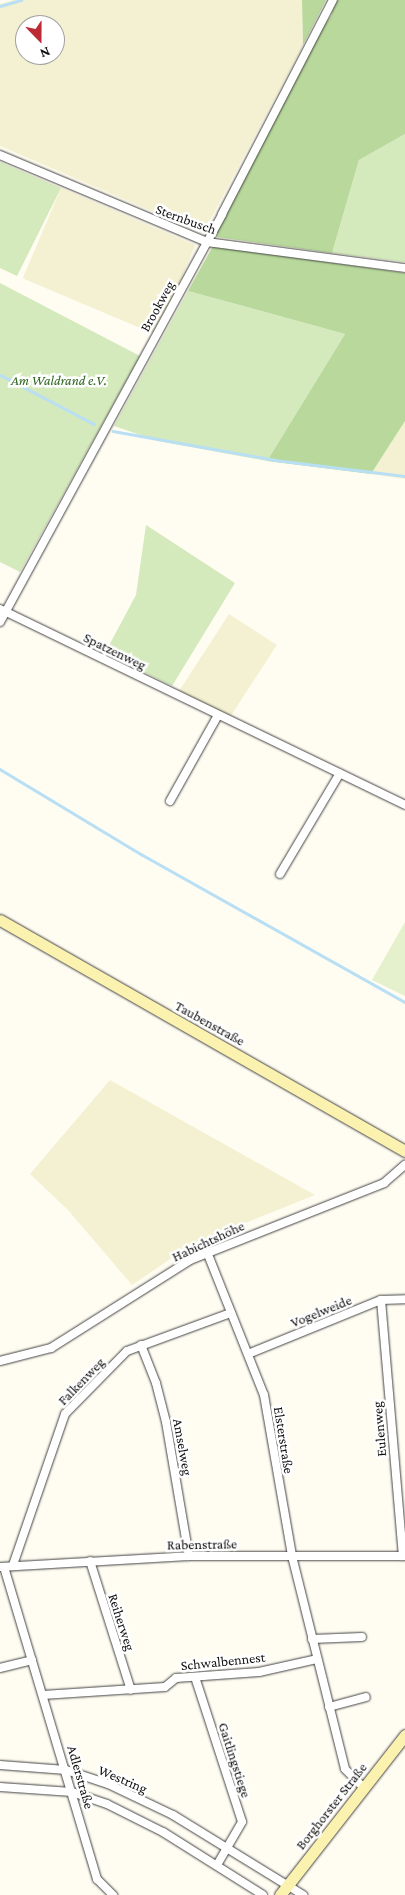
<!DOCTYPE html>
<html>
<head>
<meta charset="utf-8">
<style>
	body { margin:0 }
	#map { position:relative; width:405px; height:1895px; overflow:hidden; background:#fffcf2; font-family:"Crimson Pro",serif }
	div>[style] { position:absolute }
	[style*='--x'] { left:calc(var(--x)*1px); top:calc(var(--y)*1px); width:calc(var(--w)*1px); rotate:calc(var(--a)*1deg) }
	.farmland>* { inset:0; background:#f4f1d2; transform-origin:0 0 }
	.green>* { inset:0; background:#d4e9bc }
	.forest>* { inset:0; background:#b8d99b }
	.pitch>* { inset:0; background:#e5f0cd }
	.stream>* { height:2.5px; margin:-1.25px; padding:0 1.25px; transform-origin:1.25px; border-radius:1.25px; background:#b8dff4 }
	.roads { filter:drop-shadow(0 0 1px #424242) drop-shadow(0 0 1px #424242) }
	.street>* { height:8px; margin:-4px; padding:0 4px; transform-origin:4px; border-radius:4px; background:#fff }
	.secondary>* { height:11px; margin:-5.5px; padding:0 5.5px; transform-origin:5.5px; border-radius:5.5px; background:#fcf2af }
	span { translate:-50% -50%; white-space:nowrap; text-align:center; line-height:1.15; -webkit-text-stroke:5px #fff; paint-order:stroke }
	.street-label { font-size:14px; color:#0f0f0f }
	.park-label { font-size:14px; color:#306621; font-style:italic }
	.north { position:absolute; left:15px; top:15px; width:50px; height:50px; box-sizing:border-box; background:#fff; border:1px solid #9f9f9f; border-radius:50%; rotate:158deg; font-size:14px; font-weight:700; line-height:20px; text-align:center; color:#0f0f0f }
	.north::after { content:''; display:block; margin:auto; width:18px; height:22px; background:#bc2b34; clip-path:polygon(50% 0,100% 100%,50% 72%,0 100%) }
</style>
</head>
<body>
<div id="map">
	<div class="farmland">
		<div style="clip-path:polygon(evenodd,13px 0,302px 0,303px 45px,206px 228px,198px 231px,0 146px,0 4px,13px 0,25px 25px,55px 25px,55px 55px,25px 55px,25px 25px)"></div>
		<div style="left:61px;top:188px;width:146px;height:98px;rotate:23deg"></div>
		<div style="clip-path:polygon(405px 421px,405px 479px,371px 474px)"></div>
		<div style="left:229px;top:614px;width:57px;height:92px;rotate:33deg"></div>
		<div style="clip-path:polygon(110px 1080px,315px 1195px,191px 1245px,132px 1285px,68px 1210px,30px 1174px)"></div>
	</div>
	<div class="green">
		<div style="clip-path:polygon(405px 134px,405px 262px,332px 253px,359px 160px)"></div>
		<div style="clip-path:polygon(0 162px,61px 188px,17px 276px,0 268px)"></div>
		<div style="clip-path:polygon(0 283px,140px 356px,20px 572px,0 562px)"></div>
		<div style="clip-path:polygon(188px 291px,345px 334px,267px 461px,158px 441px,114px 426px)"></div>
		<div style="clip-path:polygon(146px 525px,235px 583px,172px 686px,105px 653px,136px 595px)"></div>
	</div>
	<div class="forest">
		<div style="clip-path:polygon(302px 0,326px 0,303px 45px)"></div>
		<div style="clip-path:polygon(335px 0,405px 0,405px 134px,359px 160px,332px 253px,217px 237px,214px 235px,314px 39px,331px 16px)"></div>
		<div style="clip-path:polygon(213px 246px,405px 273px,405px 421px,371px 474px,267px 461px,345px 334px,188px 291px)"></div>
	</div>
	<div class="pitch">
		<div style="clip-path:polygon(405px 922px,405px 996px,372px 980px)"></div>
	</div>
	<div class="stream">
		<div style="--x:0;--y:6;--w:22;--a:-16"></div>
		<div style="--x:0;--y:375;--w:12;--a:24"></div>
		<div style="--x:16;--y:383;--w:88;--a:27.7"></div>
		<div style="--x:113;--y:431;--w:165;--a:10.1"></div>
		<div style="--x:275;--y:460;--w:131;--a:7"></div>
		<div style="--x:0;--y:769;--w:165;--a:31.1"></div>
		<div style="--x:141;--y:854;--w:303;--a:29.3"></div>
	</div>
	<div class="roads">
		<div class="street">
			<div style="--x:0;--y:155;--w:225;--a:22.8"></div>
			<div style="--x:207;--y:242;--w:200;--a:7.5"></div>
			<div style="--x:0;--y:609;--w:450;--a:25.8"></div>
			<div style="--x:0;--y:622;--w:464;--a:-61.4"></div>
			<div style="--x:222;--y:214;--w:241;--a:-62.6"></div>
			<div style="--x:170;--y:801;--w:98;--a:-60.8"></div>
			<div style="--x:280;--y:874;--w:117;--a:-59.3"></div>
			<div style="--x:207;--y:1252;--w:154;--a:68.3"></div>
			<div style="--x:264;--y:1395;--w:163;--a:80.1"></div>
			<div style="--x:292;--y:1556;--w:219;--a:76"></div>
			<div style="--x:345;--y:1769;--w:27;--a:45"></div>
			<div style="--x:381;--y:1300;--w:257;--a:85.1"></div>
			<div style="--x:141;--y:1345;--w:41;--a:68.5"></div>
			<div style="--x:156;--y:1383;--w:40;--a:75.6"></div>
			<div style="--x:166;--y:1422;--w:136;--a:80.3"></div>
			<div style="--x:248;--y:1354;--w:144;--a:-22.1"></div>
			<div style="--x:381;--y:1300;--w:24;--a:-2"></div>
			<div style="--x:0;--y:1361;--w:53;--a:-14.3"></div>
			<div style="--x:51;--y:1348;--w:165;--a:-32.3"></div>
			<div style="--x:190;--y:1260;--w:209;--a:-21.6"></div>
			<div style="--x:384;--y:1183;--w:28;--a:-41"></div>
			<div style="--x:90;--y:1561;--w:135;--a:72.4"></div>
			<div style="--x:13;--y:1565;--w:160;--a:-71"></div>
			<div style="--x:65;--y:1414;--w:88;--a:-45.5"></div>
			<div style="--x:127;--y:1351;--w:111;--a:-20.1"></div>
			<div style="--x:0;--y:1567;--w:189;--a:-3.3"></div>
			<div style="--x:189;--y:1556;--w:216;--a:0"></div>
			<div style="--x:4;--y:1567;--w:326;--a:73.4"></div>
			<div style="--x:97;--y:1879;--w:23;--a:45"></div>
			<div style="--x:312;--y:1639;--w:50;--a:-2.3"></div>
			<div style="--x:0;--y:1668;--w:33;--a:-14"></div>
			<div style="--x:195;--y:1677;--w:152;--a:72"></div>
			<div style="--x:242;--y:1822;--w:50;--a:120.2"></div>
			<div style="--x:43;--y:1695;--w:122;--a:-3.8"></div>
			<div style="--x:165;--y:1687;--w:14;--a:-39"></div>
			<div style="--x:176;--y:1678;--w:83;--a:-4.1"></div>
			<div style="--x:259;--y:1672;--w:59;--a:-12.6"></div>
			<div style="--x:329;--y:1707;--w:38;--a:-15"></div>
			<div style="--x:0;--y:1765;--w:66;--a:4.3"></div>
			<div style="--x:66;--y:1770;--w:44;--a:18.4"></div>
			<div style="--x:108;--y:1784;--w:72;--a:25.5"></div>
			<div style="--x:173;--y:1815;--w:153;--a:31.6"></div>
			<div style="--x:0;--y:1787;--w:72;--a:4"></div>
			<div style="--x:72;--y:1792;--w:37;--a:19"></div>
			<div style="--x:107;--y:1804;--w:63;--a:26.6"></div>
			<div style="--x:163;--y:1832;--w:118;--a:32.2"></div>
		</div>
		<div class="secondary">
			<div style="--x:0;--y:920;--w:466;--a:29.7"></div>
			<div style="--x:280;--y:1895;--w:203;--a:-52"></div>
		</div>
	</div>
	<div class="street-label">
		<span style="left:186px;top:219px;rotate:20deg">Sternbusch</span>
		<span style="left:157px;top:306px;rotate:-61deg">Brookweg</span>
		<span style="left:115px;top:651px;rotate:26deg">Spatzenweg</span>
		<span style="left:210px;top:1023px;rotate:29deg">Taubenstraße</span>
		<span style="left:208px;top:1241px;rotate:-25deg">Habichtshöhe</span>
		<span style="left:321px;top:1311px;rotate:-22deg">Vogelweide</span>
		<span style="left:81px;top:1381px;rotate:-46deg">Falkenweg</span>
		<span style="left:379px;top:1429px;rotate:-95deg">Eulenweg</span>
		<span style="left:284px;top:1440px;rotate:81deg">Elsterstraße</span>
		<span style="left:183px;top:1447px;rotate:80deg">Amselweg</span>
		<span style="left:202px;top:1544px;rotate:-1deg">Rabenstraße</span>
		<span style="left:122px;top:1622px;rotate:72deg">Reiherweg</span>
		<span style="left:223px;top:1661px;rotate:-6deg">Schwalbennest</span>
		<span style="left:235px;top:1760px;rotate:72deg">Gaitlingstiege</span>
		<span style="left:81px;top:1777px;rotate:74deg">Adlerstraße</span>
		<span style="left:123px;top:1779px;rotate:23deg">Westring</span>
		<span style="left:331px;top:1806px;rotate:-52deg">Borghorster Straße</span>
	</div>
	<div class="park-label">
		<span style="left:59px;top:380px">Am Waldrand e.V.</span>
	</div>
	<div class="north">N</div>
</div>
</body>
</html>
